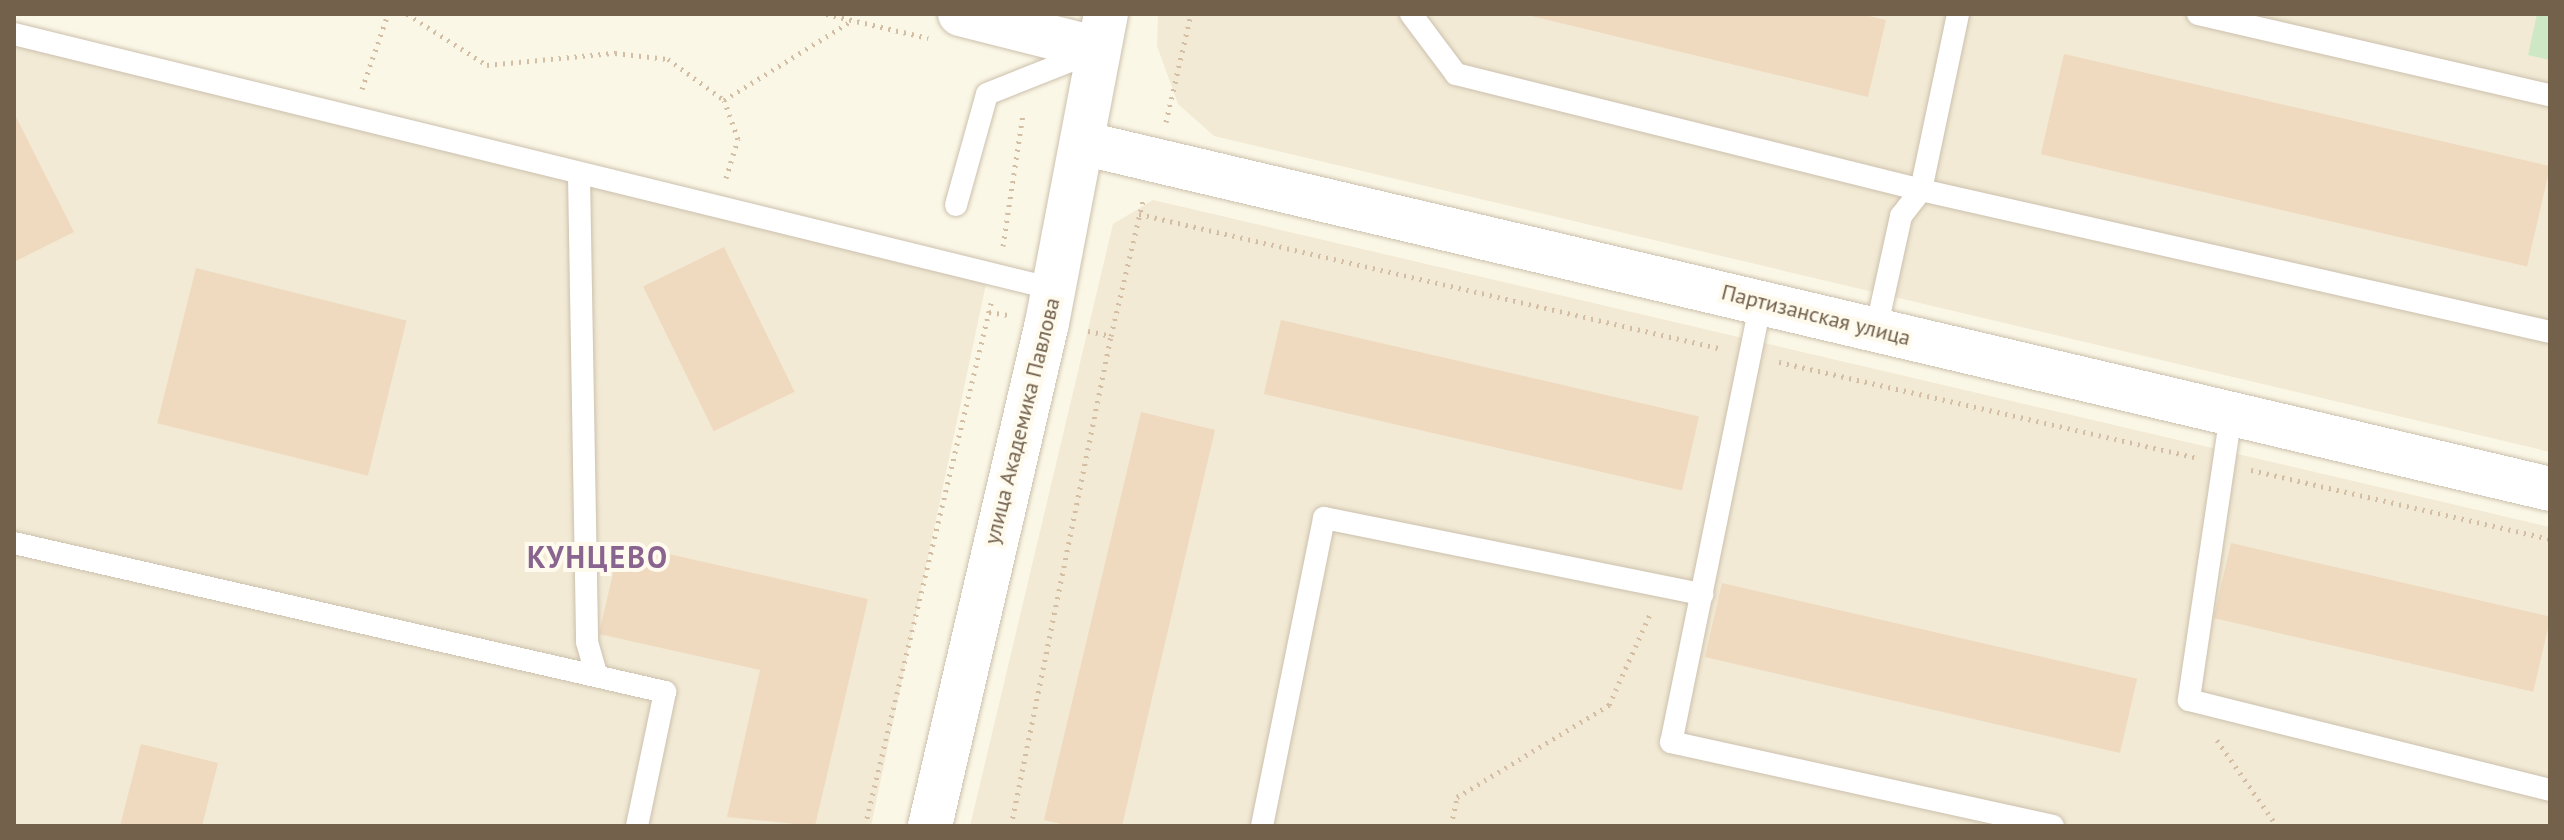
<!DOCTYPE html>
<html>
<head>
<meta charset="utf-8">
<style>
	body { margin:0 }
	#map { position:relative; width:2564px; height:840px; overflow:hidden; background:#fbf7e6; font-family:"PT Sans",sans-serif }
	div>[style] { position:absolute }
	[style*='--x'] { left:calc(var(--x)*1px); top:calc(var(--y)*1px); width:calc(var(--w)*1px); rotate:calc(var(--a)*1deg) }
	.residential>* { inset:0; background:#f2ead5 }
	.green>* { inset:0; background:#cee8c5 }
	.building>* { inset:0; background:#efdac0; transform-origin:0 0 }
	.path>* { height:5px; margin-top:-2.5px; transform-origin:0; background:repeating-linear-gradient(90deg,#d4bea3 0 2px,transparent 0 8px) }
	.roads { filter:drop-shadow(0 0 2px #ccc0ad) drop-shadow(0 0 2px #ccc0ad) }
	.service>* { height:22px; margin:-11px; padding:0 11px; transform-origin:11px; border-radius:11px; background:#fff }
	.minor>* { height:44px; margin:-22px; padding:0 22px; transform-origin:22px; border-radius:22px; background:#fff }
	.tertiary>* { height:44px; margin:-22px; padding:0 22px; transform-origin:22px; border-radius:22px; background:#fff }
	span { translate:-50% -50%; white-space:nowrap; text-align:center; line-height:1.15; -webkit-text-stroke:8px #fefaed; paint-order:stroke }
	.street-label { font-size:22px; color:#73614c }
	.district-label { font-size:30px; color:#89648f; font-weight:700; letter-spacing:2px }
	.frame { position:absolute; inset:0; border:16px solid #73614c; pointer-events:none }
</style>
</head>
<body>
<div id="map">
	<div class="residential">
		<div style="clip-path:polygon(1158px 14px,2550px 14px,2550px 452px,1214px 136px,1178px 104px,1157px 46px)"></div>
		<div style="clip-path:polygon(14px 42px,986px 284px,871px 826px,14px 826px)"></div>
		<div style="clip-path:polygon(1153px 200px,2550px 527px,2550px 826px,970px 826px,1113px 224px)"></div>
	</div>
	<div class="green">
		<div style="clip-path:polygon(2537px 14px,2550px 14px,2550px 60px,2528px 55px)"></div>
	</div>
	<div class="building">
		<div style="clip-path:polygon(1523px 14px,1861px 14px,1886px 20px,1868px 97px)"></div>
		<div style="left:2064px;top:54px;width:499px;height:103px;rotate:13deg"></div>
		<div style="clip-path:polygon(14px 113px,74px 232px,14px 262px)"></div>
		<div style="left:724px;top:247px;width:161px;height:90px;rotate:64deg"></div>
		<div style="left:196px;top:268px;width:217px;height:160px;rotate:14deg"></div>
		<div style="left:1281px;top:320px;width:429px;height:76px;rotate:13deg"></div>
		<div style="clip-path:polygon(1141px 412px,1215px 430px,1122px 826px,1070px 826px,1044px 820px)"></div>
		<div style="clip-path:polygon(620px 543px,868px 599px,815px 826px,727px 817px,760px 670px,599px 634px)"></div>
		<div style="left:2231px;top:543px;width:328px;height:77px;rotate:13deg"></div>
		<div style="left:1722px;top:583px;width:426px;height:76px;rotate:13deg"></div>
		<div style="clip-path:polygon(141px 744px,218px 763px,202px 826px,120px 826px)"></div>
	</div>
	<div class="path">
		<div style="--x:407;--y:14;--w:95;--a:32.5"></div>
		<div style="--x:487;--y:65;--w:129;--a:-5.4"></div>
		<div style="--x:615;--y:53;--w:53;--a:6.5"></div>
		<div style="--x:668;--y:59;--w:69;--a:36.2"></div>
		<div style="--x:826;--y:14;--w:105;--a:13.2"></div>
		<div style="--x:362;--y:89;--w:79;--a:-70.9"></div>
		<div style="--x:1166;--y:122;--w:111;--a:-77"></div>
		<div style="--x:726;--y:178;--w:41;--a:-72.9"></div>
		<div style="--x:738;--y:139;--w:41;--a:-109.7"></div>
		<div style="--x:724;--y:100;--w:152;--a:-31.8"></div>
		<div style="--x:1139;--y:214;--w:599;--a:13.02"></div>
		<div style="--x:1003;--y:246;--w:134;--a:-81.4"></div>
		<div style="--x:989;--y:312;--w:19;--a:9"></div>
		<div style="--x:1088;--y:331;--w:24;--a:12"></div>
		<div style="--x:1111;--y:336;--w:139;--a:-76.7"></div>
		<div style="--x:1779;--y:362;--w:426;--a:12.9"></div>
		<div style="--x:2251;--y:470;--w:307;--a:13"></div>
		<div style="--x:2217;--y:740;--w:105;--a:55.1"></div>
		<div style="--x:865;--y:826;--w:538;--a:-76.45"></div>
		<div style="--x:1011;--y:826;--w:500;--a:-78.47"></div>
		<div style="--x:1451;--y:826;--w:30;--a:-78"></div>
		<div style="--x:1457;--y:797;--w:178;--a:-31.2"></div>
		<div style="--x:1609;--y:705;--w:102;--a:-65.7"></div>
	</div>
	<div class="roads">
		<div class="service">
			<div style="--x:1411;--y:14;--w:75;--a:53.1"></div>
			<div style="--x:1456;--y:74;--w:479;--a:14"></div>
			<div style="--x:1921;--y:190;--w:645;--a:12.72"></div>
			<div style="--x:2198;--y:14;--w:361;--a:13"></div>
			<div style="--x:14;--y:34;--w:1071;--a:13.78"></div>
			<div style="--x:579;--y:176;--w:466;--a:89"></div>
			<div style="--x:587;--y:642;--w:35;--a:74"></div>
			<div style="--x:956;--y:205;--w:115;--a:-74.4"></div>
			<div style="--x:987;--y:94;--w:111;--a:-21.7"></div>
			<div style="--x:1761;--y:301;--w:450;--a:101.5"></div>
			<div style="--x:1671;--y:742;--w:391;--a:12.4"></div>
			<div style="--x:1876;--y:330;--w:117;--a:-77.6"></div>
			<div style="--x:1901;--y:216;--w:33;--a:-52"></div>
			<div style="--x:1921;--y:190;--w:180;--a:-78.1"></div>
			<div style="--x:2231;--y:414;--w:289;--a:98.4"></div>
			<div style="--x:2189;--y:700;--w:372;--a:14"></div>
			<div style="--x:14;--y:543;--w:668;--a:12.89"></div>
			<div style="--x:665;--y:692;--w:137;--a:101.8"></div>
			<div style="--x:1262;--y:826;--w:314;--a:-78.6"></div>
			<div style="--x:1324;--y:518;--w:386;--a:11.4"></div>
		</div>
		<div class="minor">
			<div style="--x:960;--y:14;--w:142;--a:14.2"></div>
		</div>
		<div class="tertiary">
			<div style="--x:1082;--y:143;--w:1508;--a:13.26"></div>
			<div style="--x:930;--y:826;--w:516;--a:-76.91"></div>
			<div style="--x:1047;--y:323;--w:315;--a:-79.2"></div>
		</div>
	</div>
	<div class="street-label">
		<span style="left:1816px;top:315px;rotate:14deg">Партизанская улица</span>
		<span style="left:1022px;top:421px;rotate:-76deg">улица Академика Павлова</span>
	</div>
	<div class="district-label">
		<span style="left:598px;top:557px">КУНЦЕВО</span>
	</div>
	<div class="frame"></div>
</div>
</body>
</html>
